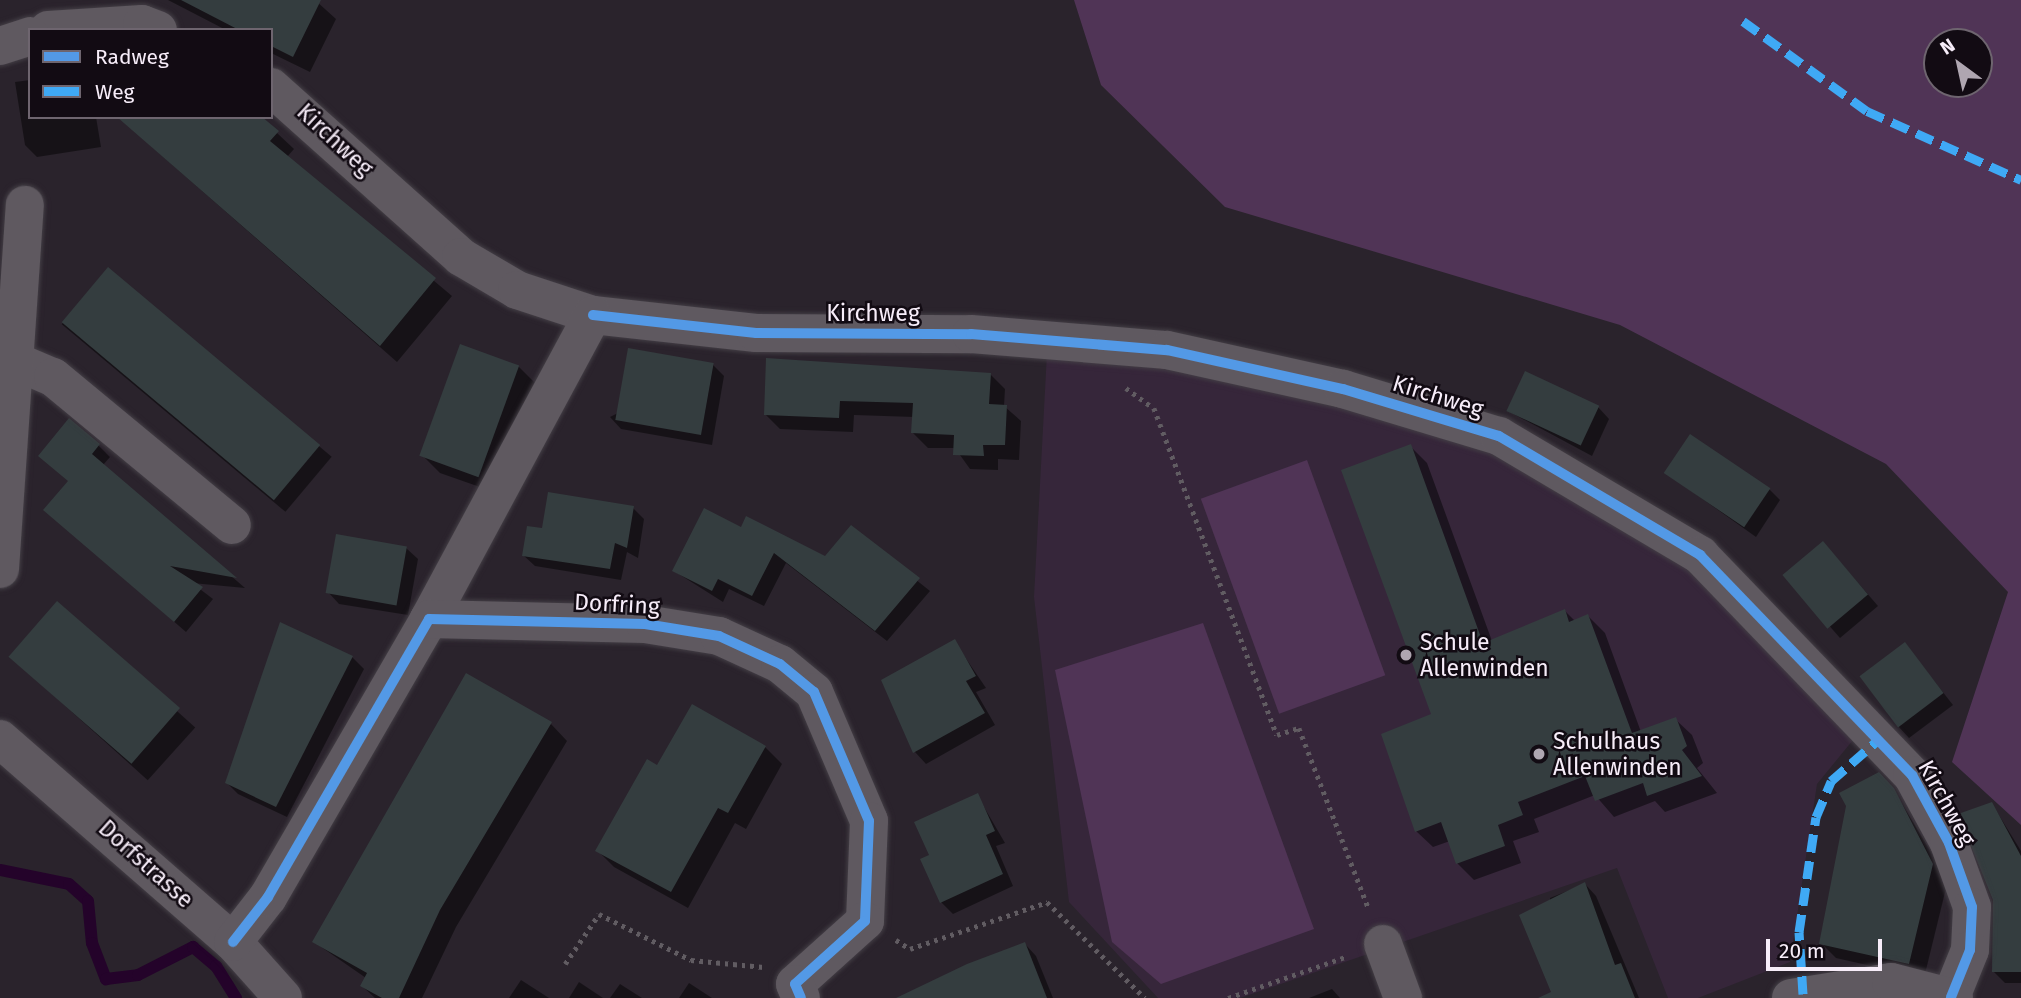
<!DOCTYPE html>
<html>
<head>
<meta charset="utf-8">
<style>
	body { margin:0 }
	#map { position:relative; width:2021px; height:998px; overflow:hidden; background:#2a232c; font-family:"Fira Sans",sans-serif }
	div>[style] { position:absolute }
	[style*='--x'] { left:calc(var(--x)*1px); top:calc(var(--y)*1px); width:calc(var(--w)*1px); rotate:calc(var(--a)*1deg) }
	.built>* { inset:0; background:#36263a }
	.green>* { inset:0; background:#503456; transform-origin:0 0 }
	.shadow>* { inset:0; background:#0007; transform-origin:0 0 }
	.stream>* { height:12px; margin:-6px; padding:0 6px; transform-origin:6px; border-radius:6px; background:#24032a }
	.building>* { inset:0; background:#343d3f; transform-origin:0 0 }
	.path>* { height:4.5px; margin-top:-2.25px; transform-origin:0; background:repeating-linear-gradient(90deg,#615c62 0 3.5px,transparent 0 8.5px) }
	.roads { filter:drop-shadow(0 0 2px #433e45) drop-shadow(0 0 2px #433e45) }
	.minor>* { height:38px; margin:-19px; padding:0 19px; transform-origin:19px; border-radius:19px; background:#5f5960 }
	.quiet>* { height:9px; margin-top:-4.5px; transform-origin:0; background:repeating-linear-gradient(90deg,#3fa9f5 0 18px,transparent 0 27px) }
	.cycleway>* { height:10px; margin:-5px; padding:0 5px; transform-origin:5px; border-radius:5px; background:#5399e6 }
	.dots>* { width:19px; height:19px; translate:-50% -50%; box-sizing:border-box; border:4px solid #120b13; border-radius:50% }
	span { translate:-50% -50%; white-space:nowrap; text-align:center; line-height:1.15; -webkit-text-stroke:5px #120b13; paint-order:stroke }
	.street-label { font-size:23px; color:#f7edf9 }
	.poi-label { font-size:23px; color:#f7edf9 }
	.left { translate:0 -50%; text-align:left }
	.legend { position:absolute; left:28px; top:28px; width:245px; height:91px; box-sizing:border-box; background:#120b13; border:2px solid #6e656f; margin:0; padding:9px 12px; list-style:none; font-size:21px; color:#f7edf9 }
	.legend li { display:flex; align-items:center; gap:14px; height:35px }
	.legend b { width:35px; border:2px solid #6e656f }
	.north { position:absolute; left:1923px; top:28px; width:70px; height:70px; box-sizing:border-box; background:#120b13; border:2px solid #6e656f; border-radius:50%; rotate:327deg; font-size:19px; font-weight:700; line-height:28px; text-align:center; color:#f7edf9 }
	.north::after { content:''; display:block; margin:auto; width:24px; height:32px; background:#afa6b1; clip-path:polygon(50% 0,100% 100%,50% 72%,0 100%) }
	.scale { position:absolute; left:1766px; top:939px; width:116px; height:32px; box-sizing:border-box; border:4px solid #f7edf9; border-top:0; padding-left:9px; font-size:21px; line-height:24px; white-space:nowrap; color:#f7edf9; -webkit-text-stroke:5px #120b13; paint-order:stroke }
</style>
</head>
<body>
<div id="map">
	<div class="built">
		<div style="clip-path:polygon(1047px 353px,1187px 368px,1485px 443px,1693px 568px,1853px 740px,1817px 784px,1790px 962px,1698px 998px,1668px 998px,1617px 868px,1240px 998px,1158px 998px,1069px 902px,1034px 597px)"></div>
	</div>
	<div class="green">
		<div style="clip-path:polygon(evenodd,1074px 0,2021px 0,2021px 825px,1952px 762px,2008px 592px,1886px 464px,1620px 325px,1225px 207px,1101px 85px,1074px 0,1937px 42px,1979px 42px,1979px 84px,1937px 84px,1937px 42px)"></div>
		<div style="left:1307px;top:460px;width:229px;height:113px;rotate:70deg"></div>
		<div style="clip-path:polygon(1203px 623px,1314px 929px,1161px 984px,1112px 942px,1055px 670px)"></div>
	</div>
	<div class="shadow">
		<div style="clip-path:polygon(315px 0,336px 19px,310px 72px,271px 53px,271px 30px,226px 30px,168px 0)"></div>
		<div style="clip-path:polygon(30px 80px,30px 117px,96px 117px,101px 147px,37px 157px,25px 145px,15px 82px)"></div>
		<div style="clip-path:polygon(277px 133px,294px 149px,287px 157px,452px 296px,397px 362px,152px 147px)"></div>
		<div style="left:108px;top:269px;width:292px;height:72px;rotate:40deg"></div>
		<div style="clip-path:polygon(713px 365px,724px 376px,712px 445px,621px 429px,610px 417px)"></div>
		<div style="clip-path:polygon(518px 366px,535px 383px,497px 493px,440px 473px,423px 456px)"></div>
		<div style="clip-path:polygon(990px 374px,1005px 389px,1004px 406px,1021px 421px,1019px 460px,998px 459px,998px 470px,970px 469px,955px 448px,928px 448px,913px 433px,914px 417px,854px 415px,853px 432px,780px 429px,765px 414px)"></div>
		<div style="clip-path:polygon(1598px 407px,1609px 419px,1592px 456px,1508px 411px)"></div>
		<div style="clip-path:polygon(98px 445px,110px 457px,103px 465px,245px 588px,192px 583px,213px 599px,186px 632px,45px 510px)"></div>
		<div style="clip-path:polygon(1410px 446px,1427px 463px,1492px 641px,1565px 611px,1575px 621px,1588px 616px,1605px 633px,1641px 732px,1675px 719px,1692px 735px,1703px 763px,1697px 768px,1717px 793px,1665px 812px,1655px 801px,1614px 817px,1595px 795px,1534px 819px,1539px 832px,1513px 841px,1521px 863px,1474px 880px,1457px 863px,1450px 841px,1433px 847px,1416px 831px,1433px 715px)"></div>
		<div style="clip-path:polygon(1666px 473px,1769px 489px,1780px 500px,1756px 537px)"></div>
		<div style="clip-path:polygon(633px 508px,644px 519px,638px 558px,627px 552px,621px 580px,535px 566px,523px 555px,544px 530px)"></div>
		<div style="clip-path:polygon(851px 528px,930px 591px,887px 641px,786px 563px,764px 606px,729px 589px,723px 602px,674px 571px,742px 529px,825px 558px)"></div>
		<div style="clip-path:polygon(406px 548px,418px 559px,408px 615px,339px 604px,328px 592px)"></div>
		<div style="clip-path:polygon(1834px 555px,1878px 606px,1840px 638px,1785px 575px)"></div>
		<div style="left:57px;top:603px;width:186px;height:71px;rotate:42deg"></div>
		<div style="clip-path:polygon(954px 641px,986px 688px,976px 692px,995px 725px,926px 764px,915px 752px,884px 681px)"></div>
		<div style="clip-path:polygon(1905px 644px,1953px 705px,1909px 738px,1898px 726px)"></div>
		<div style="clip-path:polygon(352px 657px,364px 669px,287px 817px,238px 794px,227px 783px)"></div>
		<div style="clip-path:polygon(551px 724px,567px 741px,456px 927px,422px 998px,375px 998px,362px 986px,366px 978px,314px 942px)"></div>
		<div style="clip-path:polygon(765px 747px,782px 764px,746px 829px,735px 823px,688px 908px,614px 867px,597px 850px,658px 767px)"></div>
		<div style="clip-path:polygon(1893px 789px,1948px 880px,1924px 978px,1836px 958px,1821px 943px)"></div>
		<div style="clip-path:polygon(977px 795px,1005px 843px,996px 846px,1013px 886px,953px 914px,941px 902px,932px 856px)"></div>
		<div style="clip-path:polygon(1992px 804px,2021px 851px,2021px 983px,2005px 983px,1994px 972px)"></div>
		<div style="clip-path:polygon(1585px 884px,1596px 896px,1639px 998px,1554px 998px,1550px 898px)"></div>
		<div style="clip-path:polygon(1025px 944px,1036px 956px,1053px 998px,903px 998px)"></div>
		<div style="clip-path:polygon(521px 980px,549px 998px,509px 998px)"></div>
		<div style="clip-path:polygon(579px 982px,603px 998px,569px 998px)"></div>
		<div style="clip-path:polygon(689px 983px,712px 998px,679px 998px)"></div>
		<div style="clip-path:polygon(620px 984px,642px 998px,610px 998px)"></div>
		<div style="clip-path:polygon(1332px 989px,1340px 998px,1309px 998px)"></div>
	</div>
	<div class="stream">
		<div style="--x:0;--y:870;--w:70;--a:11.5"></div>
		<div style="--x:69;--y:884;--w:25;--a:42"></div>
		<div style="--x:88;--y:901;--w:42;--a:84.6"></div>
		<div style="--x:92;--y:943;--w:39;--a:69"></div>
		<div style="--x:106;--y:979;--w:32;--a:-7"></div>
		<div style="--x:138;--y:975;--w:62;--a:-27"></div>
		<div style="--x:193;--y:947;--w:30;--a:40"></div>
		<div style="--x:216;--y:966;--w:38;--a:58"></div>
	</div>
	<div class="building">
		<div style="clip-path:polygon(181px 0,321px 0,293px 57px,271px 46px,271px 30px,239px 30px)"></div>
		<div style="clip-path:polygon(117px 117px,262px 117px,279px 131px,270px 141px,436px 278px,380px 346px)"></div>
		<div style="left:108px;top:267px;width:277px;height:72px;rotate:40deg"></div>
		<div style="left:460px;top:344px;width:63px;height:119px;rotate:20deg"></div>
		<div style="left:628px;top:348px;width:87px;height:73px;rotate:10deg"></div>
		<div style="clip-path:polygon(766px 358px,991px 373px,989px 404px,1007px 405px,1005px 445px,983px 445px,984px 456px,953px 455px,954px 435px,911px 433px,913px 403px,840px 401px,839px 418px,764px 415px)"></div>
		<div style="left:1525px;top:371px;width:82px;height:44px;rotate:25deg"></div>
		<div style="clip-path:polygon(69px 418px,100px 444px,92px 454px,237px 578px,170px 566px,203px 587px,174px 622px,43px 510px,68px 481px,38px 456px)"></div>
		<div style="left:1690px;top:434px;width:97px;height:47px;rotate:34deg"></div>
		<div style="clip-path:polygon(1411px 444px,1483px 643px,1565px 609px,1569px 622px,1588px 614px,1632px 733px,1676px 717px,1687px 746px,1682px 750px,1702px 776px,1647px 796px,1643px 783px,1595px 801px,1585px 776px,1518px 802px,1523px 815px,1498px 825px,1505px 846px,1456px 864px,1441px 822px,1415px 832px,1381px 734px,1431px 714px,1341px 470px)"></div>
		<div style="clip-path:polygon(548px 492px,634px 506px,627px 548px,615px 543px,610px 569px,522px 556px,527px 526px,542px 528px)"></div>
		<div style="clip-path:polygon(704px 508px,741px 527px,746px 516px,825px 556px,851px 525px,920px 578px,875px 631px,774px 553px,752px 596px,718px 579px,712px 591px,672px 571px)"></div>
		<div style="left:336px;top:534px;width:72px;height:60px;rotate:10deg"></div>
		<div style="left:1823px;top:541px;width:70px;height:53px;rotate:50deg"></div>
		<div style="left:57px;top:601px;width:163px;height:74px;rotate:41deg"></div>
		<div style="clip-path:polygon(280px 622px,353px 656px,276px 807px,225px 783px)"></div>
		<div style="clip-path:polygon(955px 639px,976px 676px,966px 681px,985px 713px,913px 753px,881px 680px)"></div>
		<div style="left:1905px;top:642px;width:64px;height:57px;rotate:53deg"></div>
		<div style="clip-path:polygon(466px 673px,552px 722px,440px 910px,399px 998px,382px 998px,360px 986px,367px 973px,312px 942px)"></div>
		<div style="clip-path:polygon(692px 704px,766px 746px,728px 813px,718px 808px,671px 892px,595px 851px,647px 759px,657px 765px)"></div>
		<div style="clip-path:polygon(1879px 772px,1894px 788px,1933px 864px,1909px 964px,1819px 944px,1846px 806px,1839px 793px)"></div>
		<div style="clip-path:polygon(978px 793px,995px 831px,986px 835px,1003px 874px,940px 903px,920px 859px,929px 855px,914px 822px)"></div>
		<div style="clip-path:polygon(1992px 802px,2021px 856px,2021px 972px,1992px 972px,1993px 900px,1958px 814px)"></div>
		<div style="clip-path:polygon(1585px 882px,1615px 965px,1621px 963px,1635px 998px,1538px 998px,1551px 992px,1519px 915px)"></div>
		<div style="clip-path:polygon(1025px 942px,1047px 998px,896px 998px,967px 964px)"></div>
	</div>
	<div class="path">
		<div style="--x:1126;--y:388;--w:34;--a:36"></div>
		<div style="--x:1154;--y:408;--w:349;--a:69.4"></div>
		<div style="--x:1277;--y:735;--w:23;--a:-18"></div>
		<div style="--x:1299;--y:728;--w:194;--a:68.9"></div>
		<div style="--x:896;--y:940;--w:17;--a:33"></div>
		<div style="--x:910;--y:949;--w:145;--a:-18.9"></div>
		<div style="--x:1047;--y:902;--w:137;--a:44.4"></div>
		<div style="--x:565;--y:964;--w:60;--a:-55.8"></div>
		<div style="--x:599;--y:914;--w:103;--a:26.6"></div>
		<div style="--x:691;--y:960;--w:73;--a:5.5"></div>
		<div style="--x:1228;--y:998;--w:127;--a:-19.3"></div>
	</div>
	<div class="roads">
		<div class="minor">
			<div style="--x:48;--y:30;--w:94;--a:-3.7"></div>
			<div style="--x:142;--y:24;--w:17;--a:21"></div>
			<div style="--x:0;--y:46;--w:32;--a:-18"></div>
			<div style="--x:271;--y:87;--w:255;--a:41.8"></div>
			<div style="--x:461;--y:257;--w:65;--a:30.5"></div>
			<div style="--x:517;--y:290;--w:80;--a:18.2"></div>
			<div style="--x:593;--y:315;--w:164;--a:6.3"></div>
			<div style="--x:756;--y:333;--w:215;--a:0.3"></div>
			<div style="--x:971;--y:334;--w:197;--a:4.7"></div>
			<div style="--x:1167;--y:350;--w:180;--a:12.5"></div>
			<div style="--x:1343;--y:389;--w:163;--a:16.8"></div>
			<div style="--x:1499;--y:436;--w:234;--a:30.6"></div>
			<div style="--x:1700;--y:555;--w:306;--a:46.1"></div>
			<div style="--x:1912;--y:775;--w:77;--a:61.4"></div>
			<div style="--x:1949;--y:843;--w:68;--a:70.2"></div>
			<div style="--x:1972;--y:907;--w:43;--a:92.7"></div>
			<div style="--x:1970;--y:950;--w:51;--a:112"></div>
			<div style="--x:17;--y:362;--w:39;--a:23"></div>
			<div style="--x:53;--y:377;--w:232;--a:39.6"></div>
			<div style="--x:0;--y:569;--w:365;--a:-86.1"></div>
			<div style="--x:429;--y:619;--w:345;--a:-61.7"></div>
			<div style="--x:0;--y:739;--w:309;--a:41.1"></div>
			<div style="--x:233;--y:942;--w:75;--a:48.2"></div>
			<div style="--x:233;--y:942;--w:57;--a:-52.1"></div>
			<div style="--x:268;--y:897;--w:321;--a:-59.9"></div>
			<div style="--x:429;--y:619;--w:216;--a:1.3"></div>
			<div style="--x:645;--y:624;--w:75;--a:9.2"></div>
			<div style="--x:719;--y:636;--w:67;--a:24.7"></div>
			<div style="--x:780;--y:664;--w:44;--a:39.5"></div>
			<div style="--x:814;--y:692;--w:140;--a:66.9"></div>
			<div style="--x:869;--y:821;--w:100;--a:92.3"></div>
			<div style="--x:865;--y:921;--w:94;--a:138"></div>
			<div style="--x:795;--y:984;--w:15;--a:67"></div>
			<div style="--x:1383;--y:944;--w:58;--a:69.7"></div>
			<div style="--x:1791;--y:998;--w:101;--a:-9.1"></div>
			<div style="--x:1891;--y:982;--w:65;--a:14.3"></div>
		</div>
	</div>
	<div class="quiet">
		<div style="--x:1743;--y:21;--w:153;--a:36"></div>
		<div style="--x:1867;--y:111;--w:169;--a:24.1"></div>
		<div style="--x:1803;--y:994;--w:62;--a:-93.7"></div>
		<div style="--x:1799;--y:932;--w:116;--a:-81.6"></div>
		<div style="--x:1816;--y:817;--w:39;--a:-67"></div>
		<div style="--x:1831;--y:781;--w:62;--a:-41.1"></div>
	</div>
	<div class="cycleway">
		<div style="--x:593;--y:315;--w:164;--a:6.3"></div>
		<div style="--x:756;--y:333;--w:215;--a:0.3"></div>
		<div style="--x:971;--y:334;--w:197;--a:4.7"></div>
		<div style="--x:1167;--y:350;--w:180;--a:12.5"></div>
		<div style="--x:1343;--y:389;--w:163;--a:16.8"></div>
		<div style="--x:1499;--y:436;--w:234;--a:30.6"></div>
		<div style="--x:1700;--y:555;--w:306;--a:46.1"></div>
		<div style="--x:1912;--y:775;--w:77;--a:61.4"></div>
		<div style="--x:1949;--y:843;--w:68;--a:70.2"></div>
		<div style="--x:1972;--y:907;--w:43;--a:92.7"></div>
		<div style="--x:1970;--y:950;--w:51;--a:112"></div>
		<div style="--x:233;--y:942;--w:57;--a:-52.1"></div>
		<div style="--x:268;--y:897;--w:321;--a:-59.9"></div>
		<div style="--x:429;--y:619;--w:216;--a:1.3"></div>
		<div style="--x:645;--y:624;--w:75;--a:9.2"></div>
		<div style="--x:719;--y:636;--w:67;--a:24.7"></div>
		<div style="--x:780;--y:664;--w:44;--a:39.5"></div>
		<div style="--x:814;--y:692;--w:140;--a:66.9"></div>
		<div style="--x:869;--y:821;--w:100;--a:92.3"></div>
		<div style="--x:865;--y:921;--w:94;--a:138"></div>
		<div style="--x:795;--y:984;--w:15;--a:67"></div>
	</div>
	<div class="dots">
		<div style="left:1406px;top:655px;background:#afa6b1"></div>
		<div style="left:1539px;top:754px;background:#afa6b1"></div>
	</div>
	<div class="street-label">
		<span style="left:335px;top:140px;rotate:43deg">Kirchweg</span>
		<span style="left:873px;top:313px">Kirchweg</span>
		<span style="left:1438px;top:396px;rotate:17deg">Kirchweg</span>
		<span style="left:617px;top:604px;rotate:3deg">Dorfring</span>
		<span style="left:1947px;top:803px;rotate:61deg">Kirchweg</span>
		<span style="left:146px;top:864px;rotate:42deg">Dorfstrasse</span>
	</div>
	<div class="poi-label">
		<span class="left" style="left:1420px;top:655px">Schule<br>Allenwinden</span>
		<span class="left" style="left:1553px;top:754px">Schulhaus<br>Allenwinden</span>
	</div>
	<ul class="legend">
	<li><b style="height:9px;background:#5399e6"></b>Radweg</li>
	<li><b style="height:9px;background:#3fa9f5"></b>Weg</li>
	</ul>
	<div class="north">N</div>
	<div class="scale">20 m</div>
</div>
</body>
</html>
